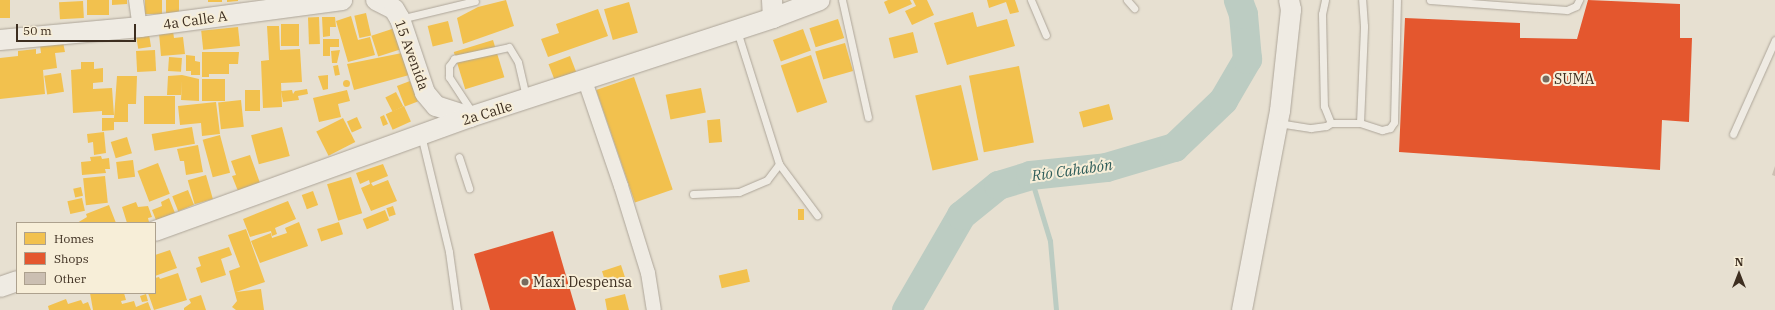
<!DOCTYPE html>
<html>
<head>
<meta charset="utf-8">
<style>
	body { margin:0 }
	#map { position:relative; width:1775px; height:310px; overflow:hidden; background:#e7e0d1; font-family:"IBM Plex Serif",serif }
	div>[style] { position:absolute }
	[style*='--x'] { left:calc(var(--x)*1px); top:calc(var(--y)*1px); width:calc(var(--w)*1px); rotate:calc(var(--a)*1deg) }
	.homes>* { inset:0; background:#f2c14e; transform-origin:0 0 }
	.round { border-radius:50% }
	.shops>* { inset:0; background:#e4572e }
	.stream>* { height:5px; margin:-2.5px; padding:0 2.5px; transform-origin:2.5px; border-radius:2.5px; background:#bcccc2 }
	.river>* { height:29px; margin:-14.5px; padding:0 14.5px; transform-origin:14.5px; border-radius:14.5px; background:#bcccc2 }
	.building>* { inset:0; background:#cbbfb2 }
	.roads { filter:drop-shadow(0 0 1px #ada599) drop-shadow(0 0 1px #ada599) }
	.lane>* { height:7px; margin:-3.5px; padding:0 3.5px; transform-origin:3.5px; border-radius:3.5px; background:#efebe3 }
	.street>* { height:14px; margin:-7px; padding:0 7px; transform-origin:7px; border-radius:7px; background:#efebe3 }
	.secondary>* { height:20px; margin:-10px; padding:0 10px; transform-origin:10px; border-radius:10px; background:#efebe3 }
	.dots>* { width:11px; height:11px; translate:-50% -50%; box-sizing:border-box; border:2px solid #f7eed8; border-radius:50% }
	span { translate:-50% -50%; white-space:nowrap; text-align:center; line-height:1.15; -webkit-text-stroke:4px #f7eed8; paint-order:stroke }
	.street-label { font-size:14px; color:#3d2e20 }
	.poi-label { font-size:14px; color:#3d2e20 }
	.left { translate:0 -50%; text-align:left }
	.water-label { font-size:15px; color:#2f5d5a; font-style:italic }
	.legend { position:absolute; left:16px; top:222px; width:140px; height:72px; box-sizing:border-box; background:#f7eed8; border:1px solid #ada18e; margin:0; padding:5px 7px; list-style:none; font-size:12px; color:#3d2e20 }
	.legend li { display:flex; align-items:center; gap:8px; height:20px }
	.legend b { width:20px; border:1px solid #ada18e }
	.north { position:absolute; left:1719px; top:254px; width:40px; height:40px; -webkit-text-stroke:3px #f7eed8; paint-order:stroke; rotate:0deg; font-size:11px; font-weight:700; line-height:16px; text-align:center; color:#3d2e20 }
	.north::after { content:''; display:block; margin:auto; width:14px; height:18px; background:#3d2e20; clip-path:polygon(50% 0,100% 100%,50% 72%,0 100%) }
	.scale { position:absolute; left:16px; top:24px; width:120px; height:18px; box-sizing:border-box; border:2px solid #3d2e20; border-top:0; padding-left:5px; font-size:12px; line-height:14px; white-space:nowrap; color:#3d2e20; -webkit-text-stroke:3px #f7eed8; paint-order:stroke }
</style>
</head>
<body>
<div id="map">
	<div class="homes">
		<div style="left:0;top:0;width:10px;height:18px"></div>
		<div style="left:87px;top:0;width:22px;height:15px"></div>
		<div style="clip-path:polygon(112px 0,127px 0,127px 4px,112px 5px)"></div>
		<div style="left:145px;top:0;width:17px;height:14px"></div>
		<div style="left:166px;top:0;width:13px;height:13px"></div>
		<div style="left:208px;top:0;width:14px;height:2px"></div>
		<div style="clip-path:polygon(227px 0,238px 0,238px 1px,227px 2px)"></div>
		<div style="clip-path:polygon(506px 0,514px 26px,463px 44px,457px 18px,478px 7px)"></div>
		<div style="clip-path:polygon(888px 0,910px 0,912px 4px,889px 14px,884px 2px)"></div>
		<div style="clip-path:polygon(913px 0,927px 0,934px 15px,912px 25px,905px 11px,916px 6px)"></div>
		<div style="clip-path:polygon(987px 0,1015px 0,1019px 12px,1010px 14px,1006px 2px,989px 8px)"></div>
		<div style="left:83px;top:1px;width:17px;height:24px;rotate:87deg"></div>
		<div style="left:629px;top:2px;width:32px;height:26px;rotate:74deg"></div>
		<div style="clip-path:polygon(598px 9px,608px 36px,548px 57px,541px 39px,559px 33px,556px 24px)"></div>
		<div style="clip-path:polygon(973px 12px,977px 27px,1007px 19px,1015px 46px,947px 65px,934px 23px)"></div>
		<div style="left:366px;top:13px;width:23px;height:12px;rotate:77deg"></div>
		<div style="clip-path:polygon(351px 16px,358px 40px,370px 37px,375px 55px,348px 62px,336px 21px)"></div>
		<div style="left:319px;top:17px;width:27px;height:11px;rotate:88deg"></div>
		<div style="clip-path:polygon(322px 17px,335px 17px,336px 27px,330px 27px,330px 36px,323px 37px)"></div>
		<div style="left:838px;top:19px;width:20px;height:30px;rotate:72deg"></div>
		<div style="left:448px;top:21px;width:21px;height:21px;rotate:76deg"></div>
		<div style="left:281px;top:24px;width:18px;height:22px"></div>
		<div style="clip-path:polygon(267px 26px,279px 26px,280px 50px,300px 49px,302px 82px,281px 83px,282px 107px,263px 108px,261px 61px,269px 60px)"></div>
		<div style="left:238px;top:27px;width:19px;height:37px;rotate:84deg"></div>
		<div style="left:398px;top:27px;width:22px;height:28px;rotate:72deg"></div>
		<div style="left:803px;top:29px;width:23px;height:32px;rotate:70deg"></div>
		<div style="clip-path:polygon(173px 31px,174px 38px,183px 37px,185px 54px,161px 56px,159px 33px)"></div>
		<div style="left:913px;top:32px;width:21px;height:25px;rotate:76deg"></div>
		<div style="left:149px;top:34px;width:13px;height:13px;rotate:81deg"></div>
		<div style="clip-path:polygon(323px 39px,339px 39px,339px 47px,330px 47px,330px 56px,323px 56px)"></div>
		<div style="left:493px;top:40px;width:39px;height:41px;rotate:73deg"></div>
		<div style="clip-path:polygon(63px 42px,65px 52px,55px 53px,57px 68px,43px 70px,45px 94px,0 99px,0 58px,18px 56px,18px 51px,36px 49px,36px 54px,41px 53px,40px 46px)"></div>
		<div style="left:845px;top:43px;width:29px;height:31px;rotate:74deg"></div>
		<div style="left:155px;top:50px;width:21px;height:19px;rotate:87deg"></div>
		<div style="clip-path:polygon(340px 50px,337px 63px,332px 63px,331px 51px)"></div>
		<div style="clip-path:polygon(202px 52px,239px 52px,238px 64px,229px 64px,229px 74px,209px 74px,209px 77px,202px 77px)"></div>
		<div style="clip-path:polygon(407px 52px,413px 74px,354px 90px,347px 64px)"></div>
		<div style="clip-path:polygon(186px 55px,195px 56px,195px 61px,200px 62px,200px 75px,191px 75px,191px 71px,186px 71px)"></div>
		<div style="left:811px;top:55px;width:50px;height:32px;rotate:71deg"></div>
		<div style="left:570px;top:56px;width:17px;height:23px;rotate:69deg"></div>
		<div style="left:169px;top:57px;width:13px;height:14px;rotate:4deg"></div>
		<div style="clip-path:polygon(81px 62px,94px 62px,94px 69px,103px 68px,103px 82px,93px 83px,93px 89px,112px 88px,114px 115px,102px 115px,102px 111px,73px 113px,71px 70px,81px 69px)"></div>
		<div style="left:338px;top:65px;width:10px;height:5px;rotate:79deg"></div>
		<div style="left:1019px;top:66px;width:78px;height:51px;rotate:79deg"></div>
		<div style="left:61px;top:73px;width:19px;height:17px;rotate:81deg"></div>
		<div style="clip-path:polygon(182px 75px,199px 79px,199px 101px,181px 100px,182px 81px,181px 95px,167px 95px,168px 76px)"></div>
		<div style="clip-path:polygon(328px 75px,328px 89px,323px 90px,318px 76px)"></div>
		<div style="clip-path:polygon(117px 76px,137px 76px,136px 104px,128px 104px,128px 122px,114px 122px,114px 130px,102px 131px,102px 118px,114px 118px)"></div>
		<div style="left:634px;top:77px;width:119px;height:40px;rotate:71deg"></div>
		<div style="left:202px;top:79px;width:23px;height:22px"></div>
		<div class="round" style="left:342.5px;top:79.5px;width:7px;height:7px"></div>
		<div style="left:410px;top:81px;width:22px;height:14px;rotate:69deg"></div>
		<div style="left:961px;top:85px;width:77px;height:47px;rotate:77deg"></div>
		<div style="left:701px;top:88px;width:25px;height:36px;rotate:79deg"></div>
		<div style="clip-path:polygon(307px 89px,308px 94px,298px 96px,299px 100px,283px 102px,281px 91px,292px 90px,293px 94px,295px 91px)"></div>
		<div style="left:260px;top:90px;width:21px;height:15px;rotate:90deg"></div>
		<div style="clip-path:polygon(347px 90px,350px 101px,338px 104px,341px 117px,319px 122px,313px 98px)"></div>
		<div style="left:396px;top:92px;width:16px;height:12px;rotate:63deg"></div>
		<div style="left:144px;top:96px;width:31px;height:28px"></div>
		<div style="left:241px;top:100px;width:27px;height:23px;rotate:84deg"></div>
		<div style="clip-path:polygon(216px 102px,220px 134px,202px 136px,201px 123px,180px 125px,178px 106px)"></div>
		<div style="left:1109px;top:104px;width:16px;height:31px;rotate:75deg"></div>
		<div style="left:404px;top:106px;width:17px;height:20px;rotate:66deg"></div>
		<div style="clip-path:polygon(384px 115px,388px 124px,383px 126px,380px 117px)"></div>
		<div style="left:357px;top:117px;width:12px;height:11px;rotate:66deg"></div>
		<div style="left:343px;top:118px;width:27px;height:30px;rotate:63deg"></div>
		<div style="left:720px;top:119px;width:23px;height:13px;rotate:85deg"></div>
		<div style="left:192px;top:127px;width:17px;height:41px;rotate:80deg"></div>
		<div style="left:282px;top:127px;width:30px;height:32px;rotate:75deg"></div>
		<div style="clip-path:polygon(104px 132px,106px 153px,94px 155px,93px 142px,88px 143px,87px 134px)"></div>
		<div style="left:220px;top:135px;width:39px;height:18px;rotate:75deg"></div>
		<div style="left:127px;top:137px;width:17px;height:17px;rotate:73deg"></div>
		<div style="clip-path:polygon(198px 145px,203px 172px,186px 175px,184px 161px,180px 161px,177px 149px)"></div>
		<div style="clip-path:polygon(250px 155px,260px 183px,238px 191px,232px 176px,236px 175px,231px 161px)"></div>
		<div style="clip-path:polygon(101px 156px,102px 159px,109px 158px,110px 169px,105px 169px,106px 173px,82px 175px,81px 162px,91px 161px,90px 157px)"></div>
		<div style="left:133px;top:160px;width:17px;height:17px;rotate:83deg"></div>
		<div style="left:158px;top:163px;width:33px;height:22px;rotate:69deg"></div>
		<div style="clip-path:polygon(383px 164px,388px 176px,371px 183px,373px 186px,388px 180px,397px 201px,371px 211px,361px 188px,370px 184px,369px 180px,360px 184px,356px 173px)"></div>
		<div style="left:206px;top:175px;width:25px;height:19px;rotate:74deg"></div>
		<div style="left:105px;top:176px;width:27px;height:22px;rotate:84deg"></div>
		<div style="left:351px;top:177px;width:38px;height:25px;rotate:73deg"></div>
		<div style="left:81px;top:187px;width:9px;height:8px;rotate:77deg"></div>
		<div style="left:188px;top:190px;width:16px;height:17px;rotate:68deg"></div>
		<div style="left:313px;top:191px;width:15px;height:12px;rotate:70deg"></div>
		<div style="left:82px;top:198px;width:13px;height:15px;rotate:77deg"></div>
		<div style="clip-path:polygon(169px 198px,175px 213px,156px 220px,152px 210px,162px 206px,161px 202px)"></div>
		<div style="clip-path:polygon(288px 201px,296px 219px,275px 228px,277px 234px,272px 236px,271px 231px,250px 237px,243px 219px)"></div>
		<div style="clip-path:polygon(136px 202px,138px 207px,148px 206px,152px 217px,148px 218px,149px 222px,127px 223px,122px 207px)"></div>
		<div style="clip-path:polygon(109px 205px,116px 223px,77px 223px,87px 217px,86px 214px)"></div>
		<div style="left:393px;top:206px;width:9px;height:7px;rotate:72deg"></div>
		<div style="left:798px;top:209px;width:6px;height:11px"></div>
		<div style="left:385px;top:210px;width:11px;height:24px;rotate:68deg"></div>
		<div style="clip-path:polygon(299px 222px,308px 246px,260px 263px,251px 241px,271px 233px,272px 238px,287px 233px,285px 228px)"></div>
		<div style="left:339px;top:222px;width:13px;height:23px;rotate:72deg"></div>
		<div style="clip-path:polygon(246px 229px,265px 282px,236px 292px,261px 289px,264px 310px,236px 310px,232px 307px,237px 301px,229px 271px,240px 267px,228px 235px)"></div>
		<div style="clip-path:polygon(229px 247px,232px 255px,221px 259px,226px 275px,201px 283px,196px 268px,201px 266px,198px 257px)"></div>
		<div style="clip-path:polygon(170px 250px,177px 268px,155px 276px,155px 255px)"></div>
		<div style="left:621px;top:265px;width:19px;height:20px;rotate:72deg"></div>
		<div style="left:747px;top:269px;width:13px;height:29px;rotate:77deg"></div>
		<div style="clip-path:polygon(178px 273px,187px 300px,154px 310px,148px 293px,155px 293px,155px 278px,159px 277px,160px 279px)"></div>
		<div style="clip-path:polygon(90px 293px,124px 293px,126px 300px,121px 301px,122px 304px,134px 301px,136px 307px,148px 302px,151px 310px,93px 310px)"></div>
		<div style="clip-path:polygon(146px 294px,148px 301px,142px 302px,140px 296px)"></div>
		<div style="clip-path:polygon(625px 294px,629px 310px,607px 310px,605px 299px)"></div>
		<div style="clip-path:polygon(201px 295px,206px 310px,184px 310px,184px 308px,191px 303px,189px 299px)"></div>
		<div style="clip-path:polygon(66px 299px,68px 304px,81px 300px,83px 304px,88px 302px,91px 310px,49px 310px,48px 306px)"></div>
	</div>
	<div class="shops">
		<div style="clip-path:polygon(1588px 0,1680px 4px,1680px 38px,1692px 38px,1689px 122px,1662px 120px,1660px 170px,1399px 152px,1405px 18px,1520px 23px,1520px 38px,1577px 39px)"></div>
		<div style="clip-path:polygon(553px 231px,576px 310px,490px 310px,474px 254px)"></div>
	</div>
	<div class="stream">
		<div style="--x:1030;--y:175;--w:69;--a:73.1"></div>
		<div style="--x:1050;--y:241;--w:69;--a:85"></div>
	</div>
	<div class="river">
		<div style="--x:906;--y:310;--w:110;--a:-59.9"></div>
		<div style="--x:961;--y:215;--w:48;--a:-39"></div>
		<div style="--x:998;--y:185;--w:34;--a:-17"></div>
		<div style="--x:1030;--y:175;--w:76;--a:-6"></div>
		<div style="--x:1106;--y:167;--w:71;--a:-16.4"></div>
		<div style="--x:1174;--y:147;--w:68;--a:-43.8"></div>
		<div style="--x:1223;--y:100;--w:48;--a:-59.7"></div>
		<div style="--x:1247;--y:59;--w:45;--a:-95.1"></div>
		<div style="--x:1243;--y:14;--w:15;--a:-110"></div>
	</div>
	<div class="building">
		<div style="clip-path:polygon(1775px 166px,1775px 176px,1772px 175px)"></div>
	</div>
	<div class="roads">
		<div class="lane">
			<div style="--x:842;--y:0;--w:120;--a:77.5"></div>
			<div style="--x:1031;--y:0;--w:38;--a:67"></div>
			<div style="--x:1127;--y:0;--w:11;--a:49"></div>
			<div style="--x:1325;--y:0;--w:14;--a:102"></div>
			<div style="--x:1322;--y:14;--w:92;--a:88.8"></div>
			<div style="--x:1324;--y:106;--w:18;--a:68"></div>
			<div style="--x:1430;--y:0;--w:137;--a:4.2"></div>
			<div style="--x:1567;--y:10;--w:10;--a:-24"></div>
			<div style="--x:1576;--y:6;--w:7;--a:-63"></div>
			<div style="--x:400;--y:19;--w:77;--a:-13.5"></div>
			<div style="--x:472;--y:112;--w:42;--a:-123.3"></div>
			<div style="--x:449;--y:77;--w:11;--a:-90"></div>
			<div style="--x:449;--y:66;--w:9;--a:-54"></div>
			<div style="--x:454;--y:59;--w:56;--a:-12.3"></div>
			<div style="--x:509;--y:47;--w:17;--a:59"></div>
			<div style="--x:518;--y:62;--w:37;--a:77"></div>
			<div style="--x:1278;--y:123;--w:33;--a:9"></div>
			<div style="--x:1311;--y:128;--w:15;--a:-8"></div>
			<div style="--x:1326;--y:126;--w:6;--a:-31"></div>
			<div style="--x:1331;--y:123;--w:29;--a:0"></div>
			<div style="--x:1360;--y:123;--w:23;--a:18"></div>
			<div style="--x:1382;--y:130;--w:8;--a:-14"></div>
			<div style="--x:1390;--y:128;--w:7;--a:-56"></div>
			<div style="--x:1394;--y:122;--w:122;--a:-88.6"></div>
			<div style="--x:1360;--y:123;--w:97;--a:-87.6"></div>
			<div style="--x:1364;--y:26;--w:26;--a:-94"></div>
			<div style="--x:1733;--y:134;--w:103;--a:-65.9"></div>
			<div style="--x:421;--y:135;--w:120;--a:76.5"></div>
			<div style="--x:449;--y:252;--w:59;--a:82.1"></div>
			<div style="--x:459;--y:157;--w:33;--a:72"></div>
			<div style="--x:779;--y:164;--w:64;--a:53.3"></div>
			<div style="--x:693;--y:194;--w:46;--a:-2.5"></div>
			<div style="--x:739;--y:192;--w:30;--a:-23"></div>
			<div style="--x:767;--y:180;--w:20;--a:-53"></div>
			<div style="--x:779;--y:164;--w:139;--a:-107.5"></div>
		</div>
		<div class="street">
			<div style="--x:136;--y:0;--w:27;--a:82"></div>
			<div style="--x:585;--y:81;--w:111;--a:71.1"></div>
			<div style="--x:621;--y:186;--w:91;--a:72.8"></div>
			<div style="--x:648;--y:273;--w:37;--a:81"></div>
		</div>
		<div class="secondary">
			<div style="--x:376;--y:0;--w:20;--a:27"></div>
			<div style="--x:394;--y:9;--w:12;--a:59"></div>
			<div style="--x:400;--y:19;--w:78;--a:71.3"></div>
			<div style="--x:425;--y:93;--w:17;--a:50"></div>
			<div style="--x:436;--y:106;--w:36;--a:18"></div>
			<div style="--x:772;--y:0;--w:18;--a:87"></div>
			<div style="--x:0;--y:40;--w:141;--a:-5.3"></div>
			<div style="--x:140;--y:27;--w:204;--a:-7.6"></div>
			<div style="--x:155;--y:231;--w:335;--a:-19.9"></div>
			<div style="--x:470;--y:117;--w:319;--a:-18.1"></div>
			<div style="--x:773;--y:18;--w:50;--a:-21"></div>
			<div style="--x:0;--y:287;--w:18;--a:-19"></div>
			<div style="--x:1242;--y:310;--w:203;--a:-79.2"></div>
			<div style="--x:1280;--y:111;--w:102;--a:-83.8"></div>
			<div style="--x:1291;--y:10;--w:10;--a:-101"></div>
		</div>
	</div>
	<div class="dots">
		<div style="left:1546px;top:79px;background:#786c5e"></div>
		<div style="left:525px;top:282px;background:#786c5e"></div>
	</div>
	<div class="street-label">
		<span style="left:195px;top:20px;rotate:-8deg">4a Calle A</span>
		<span style="left:412px;top:55px;rotate:70deg">15 Avenida</span>
		<span style="left:487px;top:113px;rotate:-17deg">2a Calle</span>
	</div>
	<div class="poi-label">
		<span class="left" style="left:1554px;top:79px">SUMA</span>
		<span class="left" style="left:533px;top:282px">Maxi Despensa</span>
	</div>
	<div class="water-label">
		<span style="left:1072px;top:170px;rotate:-8deg">Río Cahabón</span>
	</div>
	<ul class="legend">
	<li><b style="height:11px;background:#f2c14e"></b>Homes</li>
	<li><b style="height:11px;background:#e4572e"></b>Shops</li>
	<li><b style="height:11px;background:#cbbfb2"></b>Other</li>
	</ul>
	<div class="north">N</div>
	<div class="scale">50 m</div>
</div>
</body>
</html>
